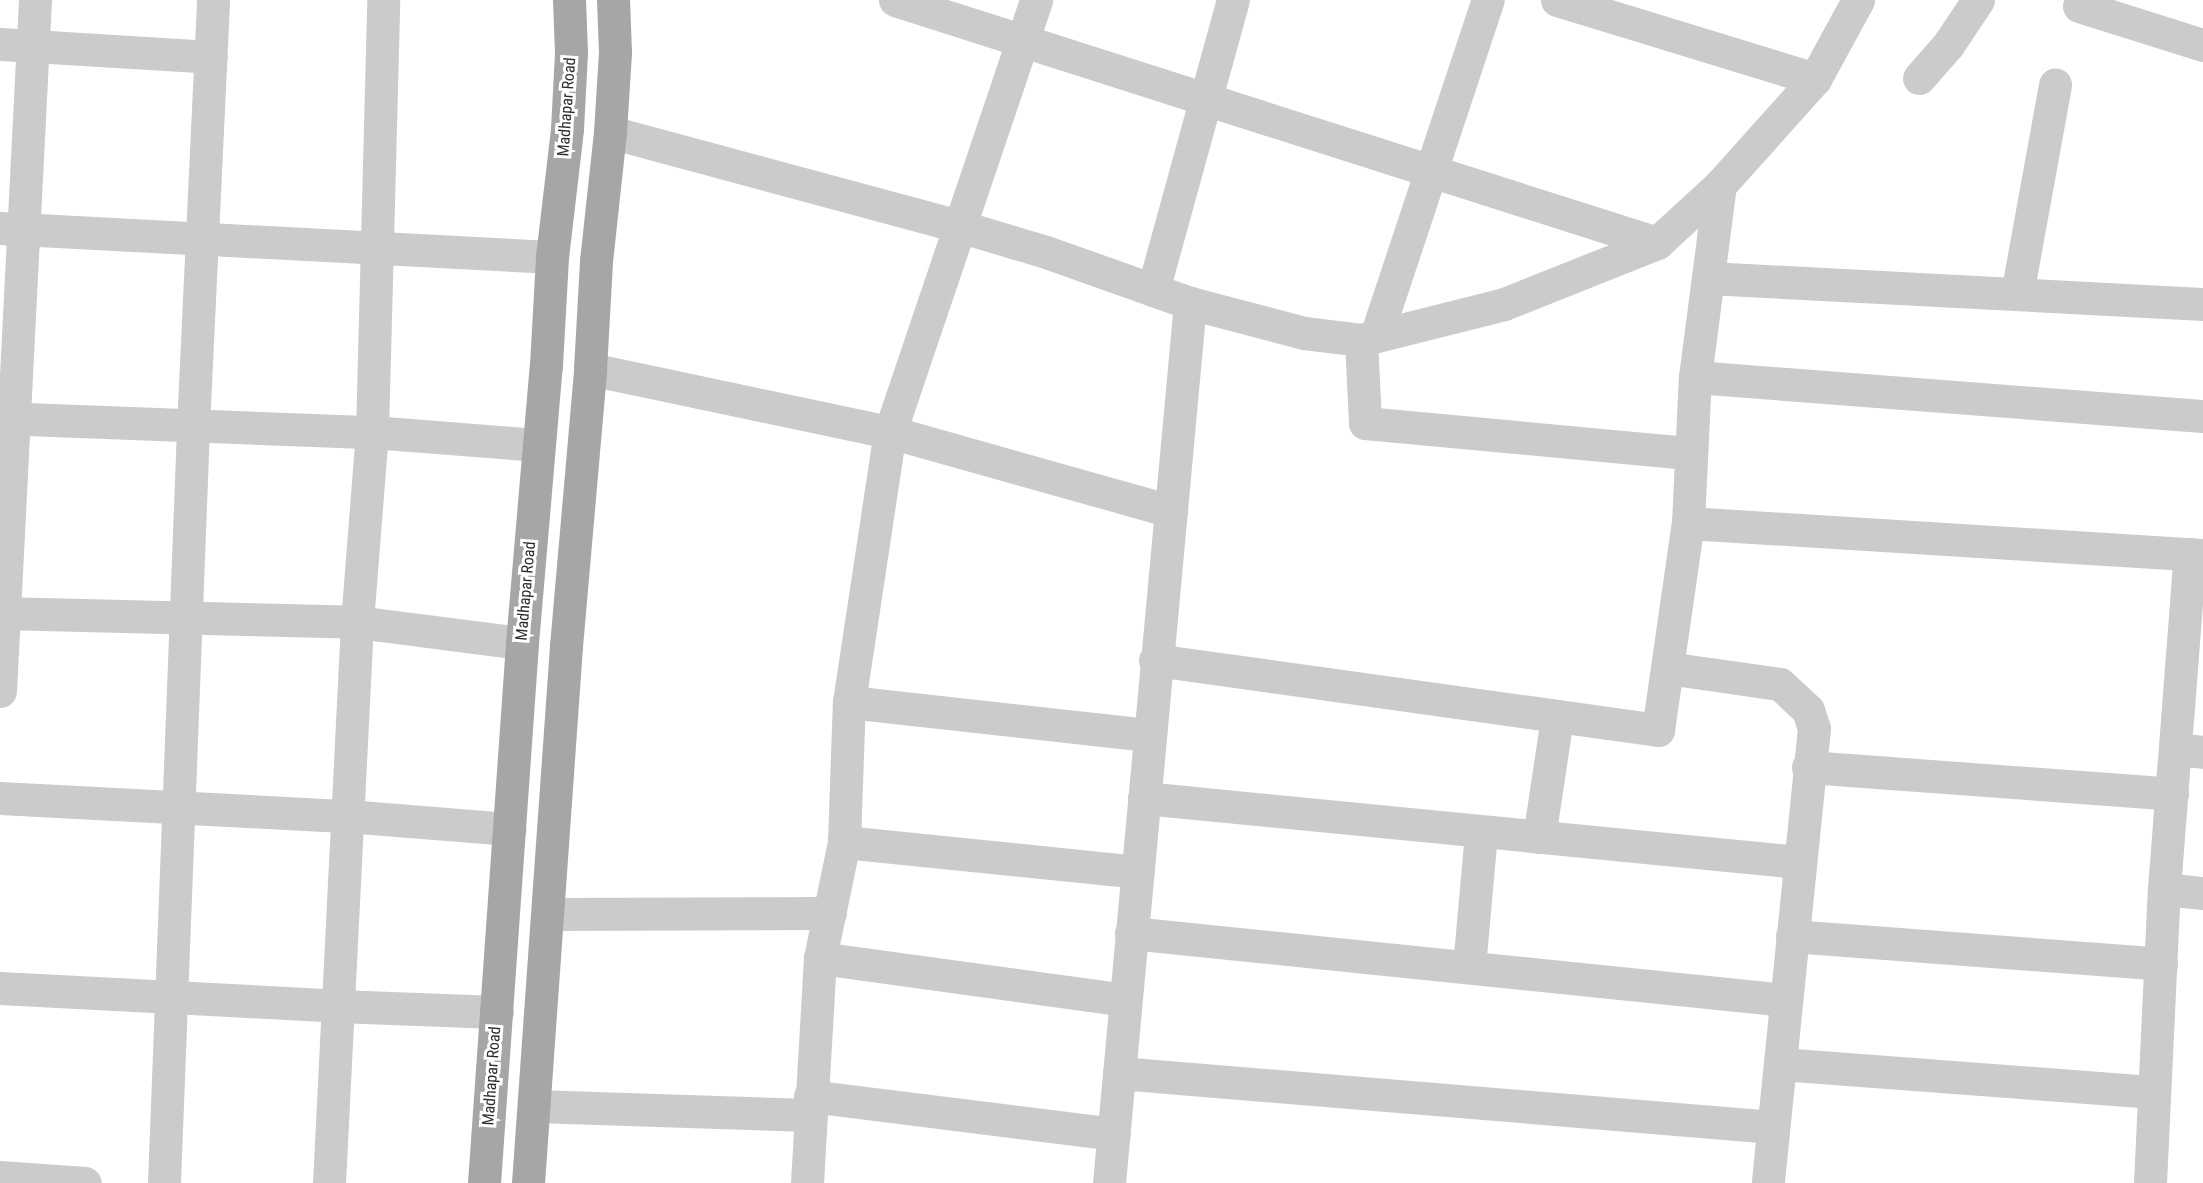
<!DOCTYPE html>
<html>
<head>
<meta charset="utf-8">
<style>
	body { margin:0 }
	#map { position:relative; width:2203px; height:1183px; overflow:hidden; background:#fff; font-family:"Roboto Condensed",sans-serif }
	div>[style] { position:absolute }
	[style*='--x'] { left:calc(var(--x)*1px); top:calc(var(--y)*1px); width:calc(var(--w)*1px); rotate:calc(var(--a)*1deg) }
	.minor>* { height:33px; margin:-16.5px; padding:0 16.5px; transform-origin:16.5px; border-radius:16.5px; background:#cbcbcb }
	.major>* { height:33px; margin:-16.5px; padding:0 16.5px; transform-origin:16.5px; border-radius:16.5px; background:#a6a6a6 }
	span { translate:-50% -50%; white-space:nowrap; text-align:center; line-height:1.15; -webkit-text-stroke:6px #fff; paint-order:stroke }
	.street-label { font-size:16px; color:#2e2e2e }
</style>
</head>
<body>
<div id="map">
	<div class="minor">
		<div style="--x:895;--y:0;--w:800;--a:17.69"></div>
		<div style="--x:1557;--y:0;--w:270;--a:17"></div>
		<div style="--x:2079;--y:6;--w:130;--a:17.5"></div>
		<div style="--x:0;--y:44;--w:211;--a:3.5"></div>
		<div style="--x:1919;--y:78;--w:44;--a:-48.7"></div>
		<div style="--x:1948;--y:45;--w:54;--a:-56.3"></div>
		<div style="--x:610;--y:132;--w:361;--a:15.1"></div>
		<div style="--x:959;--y:226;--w:91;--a:16.6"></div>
		<div style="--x:1046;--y:252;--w:153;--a:19.5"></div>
		<div style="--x:1190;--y:303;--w:118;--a:14.7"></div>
		<div style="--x:1304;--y:333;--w:57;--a:7"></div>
		<div style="--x:1361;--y:340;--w:147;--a:-14.1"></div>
		<div style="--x:1504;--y:304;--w:165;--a:-21.7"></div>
		<div style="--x:1657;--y:243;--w:86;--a:-42.6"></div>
		<div style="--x:1720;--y:185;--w:142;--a:-48.1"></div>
		<div style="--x:1815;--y:79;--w:90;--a:-61.4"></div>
		<div style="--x:0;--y:228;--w:553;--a:3.01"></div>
		<div style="--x:1708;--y:278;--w:496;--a:3"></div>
		<div style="--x:1153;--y:290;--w:301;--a:-74.6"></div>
		<div style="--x:2017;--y:294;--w:213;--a:-79.7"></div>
		<div style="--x:1376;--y:336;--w:354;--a:-71.6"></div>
		<div style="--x:1361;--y:340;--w:83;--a:87.2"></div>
		<div style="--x:1365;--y:423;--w:327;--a:5.3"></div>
		<div style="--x:590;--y:369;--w:307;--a:11.9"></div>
		<div style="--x:890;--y:432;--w:292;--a:15.7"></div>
		<div style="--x:1695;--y:377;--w:509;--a:4.39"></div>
		<div style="--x:0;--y:418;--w:372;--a:2.2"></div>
		<div style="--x:372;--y:432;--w:167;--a:4.5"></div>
		<div style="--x:1688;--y:523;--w:516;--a:3.56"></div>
		<div style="--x:0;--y:613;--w:357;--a:1.4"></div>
		<div style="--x:357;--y:622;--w:166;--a:7.3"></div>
		<div style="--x:1155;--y:660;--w:508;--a:7.92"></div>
		<div style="--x:1658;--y:730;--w:209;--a:-81.8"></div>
		<div style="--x:1688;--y:523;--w:146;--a:-87.3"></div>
		<div style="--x:1695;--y:377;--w:194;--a:-82.6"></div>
		<div style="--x:1667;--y:668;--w:114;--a:8.1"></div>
		<div style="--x:1780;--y:684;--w:38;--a:43"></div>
		<div style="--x:1808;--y:710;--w:19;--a:72"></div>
		<div style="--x:1814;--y:728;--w:457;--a:95.8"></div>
		<div style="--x:0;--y:691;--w:692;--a:-87.1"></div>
		<div style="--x:849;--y:702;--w:303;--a:6.3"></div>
		<div style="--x:2175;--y:749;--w:28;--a:6"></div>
		<div style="--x:1808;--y:767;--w:365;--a:4.2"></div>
		<div style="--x:0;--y:798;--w:347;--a:3"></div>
		<div style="--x:347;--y:816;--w:163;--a:4.6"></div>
		<div style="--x:1144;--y:798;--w:658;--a:5.58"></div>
		<div style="--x:1539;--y:837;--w:120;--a:-81.4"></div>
		<div style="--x:844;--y:842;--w:295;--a:5.8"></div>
		<div style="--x:2164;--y:889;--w:39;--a:6"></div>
		<div style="--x:549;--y:914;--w:281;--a:-0.2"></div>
		<div style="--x:1131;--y:933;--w:658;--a:5.84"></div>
		<div style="--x:1792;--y:936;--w:370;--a:4.3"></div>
		<div style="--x:820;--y:958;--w:308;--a:7.8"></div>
		<div style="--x:1469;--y:967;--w:136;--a:-84.9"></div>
		<div style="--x:0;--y:988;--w:338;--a:3"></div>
		<div style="--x:338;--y:1006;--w:159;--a:2.2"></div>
		<div style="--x:1780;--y:1064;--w:375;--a:4.3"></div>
		<div style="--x:1119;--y:1073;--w:656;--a:4.72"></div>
		<div style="--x:810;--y:1096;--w:306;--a:7.1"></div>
		<div style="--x:535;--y:1106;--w:274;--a:1.9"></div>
		<div style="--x:0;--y:1177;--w:85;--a:4"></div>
		<div style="--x:164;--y:1183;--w:757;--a:-87.8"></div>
		<div style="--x:193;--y:427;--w:427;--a:-87.3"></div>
		<div style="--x:329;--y:1183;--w:562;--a:-87.14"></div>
		<div style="--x:357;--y:622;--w:191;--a:-85.5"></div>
		<div style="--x:372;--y:432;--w:432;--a:-88.5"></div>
		<div style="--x:807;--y:1183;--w:225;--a:-86.7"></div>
		<div style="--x:820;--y:958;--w:118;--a:-78.3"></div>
		<div style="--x:844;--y:842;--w:140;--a:-88"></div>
		<div style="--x:849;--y:702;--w:273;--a:-81.4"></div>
		<div style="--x:890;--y:432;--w:456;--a:-71.3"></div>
		<div style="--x:1109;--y:1183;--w:884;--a:-84.74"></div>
		<div style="--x:2150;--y:1183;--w:294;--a:-87.3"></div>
		<div style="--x:2164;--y:889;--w:336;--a:-85.6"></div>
	</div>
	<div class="major">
		<div style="--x:484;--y:1183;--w:541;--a:-85.97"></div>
		<div style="--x:522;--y:643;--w:279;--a:-85.1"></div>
		<div style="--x:546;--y:365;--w:108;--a:-86.8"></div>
		<div style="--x:552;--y:257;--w:129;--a:-83.3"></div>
		<div style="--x:567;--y:129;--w:77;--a:-87"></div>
		<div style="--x:571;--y:52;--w:52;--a:-92.2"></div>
		<div style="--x:528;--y:1183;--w:538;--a:-85.95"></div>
		<div style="--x:566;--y:646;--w:278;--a:-85"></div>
		<div style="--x:590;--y:369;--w:108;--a:-86.8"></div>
		<div style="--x:596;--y:261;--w:130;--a:-83.8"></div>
		<div style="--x:610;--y:132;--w:80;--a:-86.4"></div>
		<div style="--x:615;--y:52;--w:52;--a:-92.2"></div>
	</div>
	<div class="street-label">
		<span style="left:567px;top:107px;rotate:-86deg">Madhapar Road</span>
		<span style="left:526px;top:591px;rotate:-85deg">Madhapar Road</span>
		<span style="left:492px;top:1076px;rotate:-86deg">Madhapar Road</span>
	</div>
</div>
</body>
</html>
